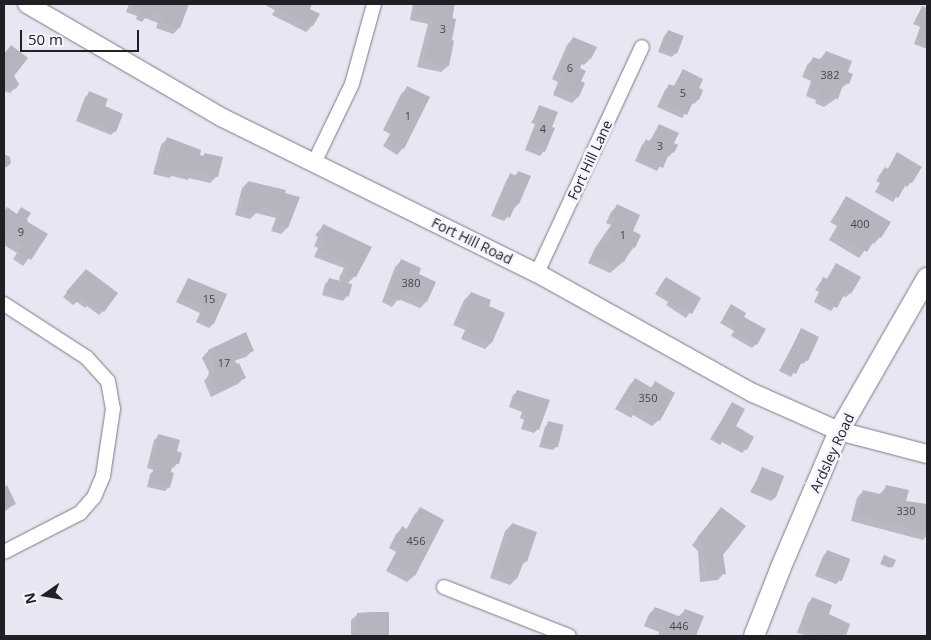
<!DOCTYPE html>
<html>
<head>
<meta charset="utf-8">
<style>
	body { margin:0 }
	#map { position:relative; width:931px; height:640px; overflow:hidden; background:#e7e7f3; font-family:"Open Sans",sans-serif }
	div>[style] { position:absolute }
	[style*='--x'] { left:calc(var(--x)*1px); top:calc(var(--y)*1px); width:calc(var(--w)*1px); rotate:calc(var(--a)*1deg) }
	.shadow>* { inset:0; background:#0003 }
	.building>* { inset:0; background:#b5b5c0; transform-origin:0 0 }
	.roads { filter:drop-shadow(0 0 1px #7a7a85) drop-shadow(0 0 1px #7a7a85) }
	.minor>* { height:14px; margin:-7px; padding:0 7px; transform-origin:7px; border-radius:7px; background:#fff }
	.tertiary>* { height:18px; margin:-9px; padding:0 9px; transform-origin:9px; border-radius:9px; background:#fff }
	.secondary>* { height:20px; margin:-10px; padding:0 10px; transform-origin:10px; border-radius:10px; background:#fff }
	span { translate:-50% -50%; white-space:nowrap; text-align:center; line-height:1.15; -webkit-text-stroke:5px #f4f4fe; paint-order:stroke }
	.number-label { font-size:11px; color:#45454b }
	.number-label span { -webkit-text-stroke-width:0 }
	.street-label { font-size:14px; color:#202024 }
	.frame { position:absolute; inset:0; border:5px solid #202024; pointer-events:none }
	.north { position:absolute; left:20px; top:570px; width:50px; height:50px; -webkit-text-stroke:4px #f4f4fe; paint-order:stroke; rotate:257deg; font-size:14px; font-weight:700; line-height:20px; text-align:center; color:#202024 }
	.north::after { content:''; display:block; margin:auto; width:18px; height:22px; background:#202024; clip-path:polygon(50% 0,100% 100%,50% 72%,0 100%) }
	.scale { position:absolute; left:20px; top:30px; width:119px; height:22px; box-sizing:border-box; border:2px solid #202024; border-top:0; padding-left:6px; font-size:15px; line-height:18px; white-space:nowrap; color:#202024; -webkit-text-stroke:4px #f4f4fe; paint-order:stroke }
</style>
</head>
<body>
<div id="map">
	<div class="shadow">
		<div style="clip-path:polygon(129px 4px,188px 4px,179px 28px,173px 34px,156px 28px,158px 23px,145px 18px,142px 22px,136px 19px,137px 16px,126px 12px)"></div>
		<div style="clip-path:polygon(263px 4px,311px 4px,308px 9px,312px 26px,306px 32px,272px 15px,275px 10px)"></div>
		<div style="clip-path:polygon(413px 4px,454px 4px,448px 66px,441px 72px,417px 67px,428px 24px,410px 20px)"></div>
		<div style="clip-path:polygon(922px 7px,927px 9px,927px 49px,914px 44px,920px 27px,913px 24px)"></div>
		<div style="clip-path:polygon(668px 32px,676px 53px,672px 57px,658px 52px,664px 36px)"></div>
		<div style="clip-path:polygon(573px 38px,590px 59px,584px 65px,581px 64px,578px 69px,578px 97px,572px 103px,553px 95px,558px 82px,552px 79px,567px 45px)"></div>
		<div style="clip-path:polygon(11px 47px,15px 88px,10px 93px,4px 91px,4px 54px)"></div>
		<div style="clip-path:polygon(826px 52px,846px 73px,848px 83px,840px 89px,837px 98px,824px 107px,815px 103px,816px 100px,806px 96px,811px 81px,802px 77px,807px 65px,814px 58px,819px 60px)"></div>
		<div style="clip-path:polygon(684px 71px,697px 89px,702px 91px,698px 100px,694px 104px,691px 103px,682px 118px,657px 107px,665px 90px,670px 85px,673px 87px)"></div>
		<div style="clip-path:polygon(408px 87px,403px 148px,397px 155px,383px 146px,390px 134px,383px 130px,401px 94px)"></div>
		<div style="clip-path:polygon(90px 93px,104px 107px,115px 131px,111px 135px,76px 121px,85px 97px)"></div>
		<div style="clip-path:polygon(540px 107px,550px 128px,544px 151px,540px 156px,525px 150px,535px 124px,531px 123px)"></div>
		<div style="clip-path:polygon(660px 125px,672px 144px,673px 152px,669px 157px,667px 156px,657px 171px,635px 161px,642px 145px,646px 141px,649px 142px)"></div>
		<div style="clip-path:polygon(167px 139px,198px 156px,202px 157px,205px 154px,217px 176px,210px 183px,189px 178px,188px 180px,172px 176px,169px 178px,153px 174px,161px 145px)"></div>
		<div style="clip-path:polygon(897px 154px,911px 182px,907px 187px,904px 185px,893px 202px,875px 192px,880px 183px,876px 181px,881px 173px,887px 170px)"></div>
		<div style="clip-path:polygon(519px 173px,529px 177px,518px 204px,504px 221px,491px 216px,507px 179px)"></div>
		<div style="clip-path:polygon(248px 182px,284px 191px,287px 228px,281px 234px,271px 231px,276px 218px,256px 213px,250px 219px,235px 215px,242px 188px)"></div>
		<div style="clip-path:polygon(847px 198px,880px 237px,874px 244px,871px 242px,859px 258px,829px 240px,837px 226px,830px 222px)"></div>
		<div style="clip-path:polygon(617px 206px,631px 232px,634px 247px,623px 262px,610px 273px,588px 263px,595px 248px,611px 225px,606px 223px,611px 212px)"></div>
		<div style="clip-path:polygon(7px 209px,16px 215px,22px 209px,27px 222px,46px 235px,23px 266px,13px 259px,17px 253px,4px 245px,4px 212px)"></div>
		<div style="clip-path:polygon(323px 226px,370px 248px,355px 276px,347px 284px,347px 296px,343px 301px,322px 295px,325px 284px,329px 280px,340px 282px,339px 278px,344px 268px,314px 257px,318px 248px,314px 246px,318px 237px,315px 235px)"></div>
		<div style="clip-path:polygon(401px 261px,417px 275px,435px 282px,426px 302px,420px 308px,398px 299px,392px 307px,382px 302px,395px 267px)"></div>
		<div style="clip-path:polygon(837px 265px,850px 293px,846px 297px,842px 296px,831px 311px,814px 302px,819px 292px,815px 290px,820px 283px,824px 279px,826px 280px)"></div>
		<div style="clip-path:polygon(82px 275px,103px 311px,99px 315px,87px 306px,85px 308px,77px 302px,73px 305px,63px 297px)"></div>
		<div style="clip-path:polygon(666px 278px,699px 299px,686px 318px,666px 305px,668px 302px,655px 294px)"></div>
		<div style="clip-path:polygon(188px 279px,226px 294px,213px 324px,209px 328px,196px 322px,200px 313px,176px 302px)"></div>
		<div style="clip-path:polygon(471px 293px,487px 307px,491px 343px,485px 349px,461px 339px,465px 330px,453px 325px,464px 300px)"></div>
		<div style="clip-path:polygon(731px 306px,743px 318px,756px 344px,752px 348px,731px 336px,734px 331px,720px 323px)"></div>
		<div style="clip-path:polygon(801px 330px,807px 360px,803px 364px,800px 363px,791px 377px,779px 371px)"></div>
		<div style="clip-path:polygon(245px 334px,253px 350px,246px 357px,234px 361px,245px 377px,238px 384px,211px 397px,204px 381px,208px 376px,209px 372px,202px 358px,208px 351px)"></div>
		<div style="clip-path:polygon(635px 379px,650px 388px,655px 383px,659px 420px,652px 426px,633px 415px,631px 418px,615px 409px,629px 386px)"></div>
		<div style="clip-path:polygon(518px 391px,538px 429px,534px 433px,521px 429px,524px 420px,520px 418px,522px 412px,509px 407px,513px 395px)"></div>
		<div style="clip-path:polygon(732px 404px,734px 427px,746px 449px,742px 453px,722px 442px,720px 445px,710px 439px)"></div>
		<div style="clip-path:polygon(549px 422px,557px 446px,553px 450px,539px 447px,545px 427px)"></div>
		<div style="clip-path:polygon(159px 436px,175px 452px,178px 463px,173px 468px,171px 467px,169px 487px,165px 491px,147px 487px,150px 474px,154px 470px,147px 468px,154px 440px)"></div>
		<div style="clip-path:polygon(763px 469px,783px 477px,776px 497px,771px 501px,750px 492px)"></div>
		<div style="clip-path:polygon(887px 486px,904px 502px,927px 506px,927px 535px,923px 540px,851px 521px,857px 498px,863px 491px,879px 495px)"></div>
		<div style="clip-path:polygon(6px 487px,14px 504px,4px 512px,4px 488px)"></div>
		<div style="clip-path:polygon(721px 508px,724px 573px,718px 580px,700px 582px,698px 551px,692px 545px)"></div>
		<div style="clip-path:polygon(420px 509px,442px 520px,414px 576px,407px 582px,386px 571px,396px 552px,389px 548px,396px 534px,402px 528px,406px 530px,414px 515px)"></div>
		<div style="clip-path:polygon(512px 524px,526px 561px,520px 567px,516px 579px,510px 585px,490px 578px,505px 531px)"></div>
		<div style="clip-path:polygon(827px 552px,840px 580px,836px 584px,815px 576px,823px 556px)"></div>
		<div style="clip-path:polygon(884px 557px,891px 566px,890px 568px,880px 564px)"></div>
		<div style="clip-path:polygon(812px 599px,827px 615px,849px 625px,844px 636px,808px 636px,797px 633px,808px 603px)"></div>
		<div style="clip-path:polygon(655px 608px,678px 617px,685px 610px,702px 617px,695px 636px,658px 636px,659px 632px,644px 626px,649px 614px)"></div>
		<div style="clip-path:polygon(387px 613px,387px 636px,351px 636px,351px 620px,358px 614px)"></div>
	</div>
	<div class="building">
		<div style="clip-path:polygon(133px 4px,189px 4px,180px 28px,162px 22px,164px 17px,151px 12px,149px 16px,142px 13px,143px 10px,132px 6px)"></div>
		<div style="clip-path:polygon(280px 4px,312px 4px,310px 9px,320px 14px,313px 26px,278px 9px)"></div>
		<div style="clip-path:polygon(418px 4px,455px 4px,452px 18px,456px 19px,452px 40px,454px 41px,449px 66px,423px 61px,434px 18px,415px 14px)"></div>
		<div style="clip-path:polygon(922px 6px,927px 8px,927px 44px,917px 40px,924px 22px,916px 20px)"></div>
		<div style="left:668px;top:30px;width:17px;height:19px;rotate:21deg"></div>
		<div style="clip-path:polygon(573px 37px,597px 47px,591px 59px,585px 57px,580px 68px,586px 71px,581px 81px,585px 83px,579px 97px,559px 89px,564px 75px,558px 73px)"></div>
		<div style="clip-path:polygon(11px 45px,28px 58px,14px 76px,19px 84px,16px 89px,6px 86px,4px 90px,4px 54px)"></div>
		<div style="clip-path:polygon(826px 51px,852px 61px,848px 72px,853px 74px,849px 84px,844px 82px,838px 99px,834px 97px,832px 101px,820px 97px,821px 93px,811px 89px,817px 74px,808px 71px,813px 57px,822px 60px)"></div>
		<div style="clip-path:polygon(683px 69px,703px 79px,699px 88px,703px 90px,699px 100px,695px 98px,687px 115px,661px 103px,669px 84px,674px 86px)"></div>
		<div style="clip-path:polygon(407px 86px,430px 97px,404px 149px,388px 139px,395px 127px,389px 123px)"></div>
		<div style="clip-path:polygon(89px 91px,108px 99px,105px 106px,123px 114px,116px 132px,79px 117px)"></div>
		<div style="clip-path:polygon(539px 105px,558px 112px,552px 127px,555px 128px,545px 152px,528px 145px,538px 120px,534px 118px)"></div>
		<div style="clip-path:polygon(659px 124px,679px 133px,674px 143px,678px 145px,674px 153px,670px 151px,663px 168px,638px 156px,646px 139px,649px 141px,652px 138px)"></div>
		<div style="clip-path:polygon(167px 137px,201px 150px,200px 155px,204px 156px,204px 153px,223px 157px,218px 177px,196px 171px,195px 174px,178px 169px,177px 172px,159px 168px)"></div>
		<div style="clip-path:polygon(897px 152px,922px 167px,912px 183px,908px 181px,898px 198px,878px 187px,883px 178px,879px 176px,885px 167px,888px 169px)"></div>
		<div style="clip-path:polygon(4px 154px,10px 157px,11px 163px,7px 167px,4px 167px)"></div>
		<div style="clip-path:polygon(518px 171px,531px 176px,519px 204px,516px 203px,510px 218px,495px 212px,510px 173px,516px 176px)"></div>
		<div style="clip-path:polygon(248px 181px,286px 190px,285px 193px,300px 197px,288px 228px,277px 225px,282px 211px,260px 206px,258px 213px,241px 209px)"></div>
		<div style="clip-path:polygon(846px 196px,891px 222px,881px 238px,877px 236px,867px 252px,835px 233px,843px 219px,835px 215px)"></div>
		<div style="clip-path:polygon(617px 204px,640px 215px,633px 231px,641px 235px,635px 248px,632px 246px,624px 262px,620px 260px,617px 267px,594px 257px,602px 240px,609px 243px,612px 236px,607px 234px,613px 222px,617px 224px,619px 220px,612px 216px)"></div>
		<div style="clip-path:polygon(7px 207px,17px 214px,21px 207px,31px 213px,27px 219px,28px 222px,48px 234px,31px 260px,19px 252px,23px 247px,4px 234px,4px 211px)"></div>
		<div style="clip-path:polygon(323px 224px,372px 247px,356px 277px,347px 276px,345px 271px,349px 262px,320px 250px,324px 242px,320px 240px,324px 230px,321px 229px)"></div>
		<div style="clip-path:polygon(401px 259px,421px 268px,419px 274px,436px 282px,427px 302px,403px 292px,399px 301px,387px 296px)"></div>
		<div style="clip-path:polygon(836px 263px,861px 277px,851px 294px,846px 291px,837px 308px,817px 297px,822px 288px,819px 286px,823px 277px,827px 279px)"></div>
		<div style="clip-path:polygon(86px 269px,118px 293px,104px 312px,92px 303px,90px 305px,81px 298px,78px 302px,66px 292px)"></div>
		<div style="clip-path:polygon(666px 277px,701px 298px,692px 314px,669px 301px,671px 297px,658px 289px)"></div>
		<div style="clip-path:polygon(188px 278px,227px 294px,214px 324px,199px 318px,204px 308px,179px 297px)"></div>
		<div style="left:329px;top:278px;width:24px;height:13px;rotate:15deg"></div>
		<div style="clip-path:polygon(471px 292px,491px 300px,489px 306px,505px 313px,492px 343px,467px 333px,470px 324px,459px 319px)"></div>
		<div style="clip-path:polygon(731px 304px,746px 313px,744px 317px,766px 329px,757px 345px,734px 332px,737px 326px,723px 318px)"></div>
		<div style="clip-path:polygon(801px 328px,819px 337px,808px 361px,803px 359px,796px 374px,783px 367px)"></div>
		<div style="clip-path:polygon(246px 332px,254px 351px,233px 357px,237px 364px,239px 363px,246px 378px,218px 391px,209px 373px,215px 371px,213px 366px,215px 365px,208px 350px)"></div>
		<div style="clip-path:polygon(635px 378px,652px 388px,655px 381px,675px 393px,660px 421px,640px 409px,638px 412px,621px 402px)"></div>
		<div style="clip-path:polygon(517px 390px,550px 400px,539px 430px,525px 425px,528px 416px,523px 414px,526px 407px,513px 403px)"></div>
		<div style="clip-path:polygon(732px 402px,745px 409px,736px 426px,754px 437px,747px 450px,727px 439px,725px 441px,713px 435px)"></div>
		<div style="left:548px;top:421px;width:16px;height:23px;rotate:14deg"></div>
		<div style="clip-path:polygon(158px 434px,180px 440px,177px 451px,182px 453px,179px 464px,173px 463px,171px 472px,174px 473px,170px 488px,150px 483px,154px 468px,157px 469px,157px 466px,150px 464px)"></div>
		<div style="left:762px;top:467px;width:24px;height:23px;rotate:22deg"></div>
		<div style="clip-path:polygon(7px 485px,16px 504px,4px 510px,4px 487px)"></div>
		<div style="clip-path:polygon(886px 485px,909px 490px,906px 501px,927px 504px,927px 533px,856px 514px,863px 490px,884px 495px)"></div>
		<div style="clip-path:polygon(420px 507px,444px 520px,415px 576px,391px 564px,401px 545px,395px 541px,402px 526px,408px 530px)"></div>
		<div style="clip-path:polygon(721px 507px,746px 526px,723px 555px,726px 574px,706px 576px,704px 545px,697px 538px)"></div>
		<div style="clip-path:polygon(512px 523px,537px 532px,527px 562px,524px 561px,517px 579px,495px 572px)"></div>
		<div style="left:827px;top:550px;width:25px;height:24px;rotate:21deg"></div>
		<div style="left:884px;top:555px;width:13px;height:8px;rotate:23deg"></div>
		<div style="clip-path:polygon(812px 597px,832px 605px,829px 614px,850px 624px,846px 636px,836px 636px,822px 631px,820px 635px,801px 628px)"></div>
		<div style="clip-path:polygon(655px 607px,681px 617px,685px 609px,704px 616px,696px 636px,661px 636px,665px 625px,650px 619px)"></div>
		<div style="clip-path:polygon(372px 612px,389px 612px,389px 636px,357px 636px,355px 634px,357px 613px)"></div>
	</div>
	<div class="roads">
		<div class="minor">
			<div style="--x:314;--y:163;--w:88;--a:-64.3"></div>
			<div style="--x:352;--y:84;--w:83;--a:-74.6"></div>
			<div style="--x:537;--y:273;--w:249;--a:-65.1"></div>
			<div style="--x:4;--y:304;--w:99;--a:33"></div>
			<div style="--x:87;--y:358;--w:31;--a:48"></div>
			<div style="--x:108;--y:381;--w:28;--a:80"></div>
			<div style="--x:113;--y:409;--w:68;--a:98.5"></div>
			<div style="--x:103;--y:476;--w:23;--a:113"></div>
			<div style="--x:94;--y:497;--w:21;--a:131"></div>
			<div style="--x:80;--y:513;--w:85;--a:152.8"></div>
			<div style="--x:444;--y:587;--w:134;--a:21.4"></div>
		</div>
		<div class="tertiary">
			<div style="--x:27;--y:4;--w:227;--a:30.2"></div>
			<div style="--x:223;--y:118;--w:350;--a:26.3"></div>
			<div style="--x:537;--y:273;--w:247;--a:29.1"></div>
			<div style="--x:753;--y:393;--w:94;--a:23.8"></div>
			<div style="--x:839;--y:431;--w:91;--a:14.6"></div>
		</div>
		<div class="secondary">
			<div style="--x:754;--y:636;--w:74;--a:-68.6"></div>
			<div style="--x:781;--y:567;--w:148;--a:-66.9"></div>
			<div style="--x:839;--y:431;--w:177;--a:-60.1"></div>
		</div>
	</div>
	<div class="number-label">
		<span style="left:443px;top:29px">3</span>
		<span style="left:570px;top:68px">6</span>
		<span style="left:830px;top:75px">382</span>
		<span style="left:683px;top:93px">5</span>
		<span style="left:408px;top:116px">1</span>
		<span style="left:543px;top:129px">4</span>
		<span style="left:660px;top:146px">3</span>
		<span style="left:860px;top:224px">400</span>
		<span style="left:21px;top:232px">9</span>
		<span style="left:623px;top:235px">1</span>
		<span style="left:411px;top:283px">380</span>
		<span style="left:209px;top:299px">15</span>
		<span style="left:224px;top:363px">17</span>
		<span style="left:648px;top:398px">350</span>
		<span style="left:906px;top:511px">330</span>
		<span style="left:416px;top:541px">456</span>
		<span style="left:679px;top:626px">446</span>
	</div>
	<div class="street-label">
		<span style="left:590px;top:160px;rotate:-65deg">Fort Hill Lane</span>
		<span style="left:472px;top:241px;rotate:26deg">Fort Hill Road</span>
		<span style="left:832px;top:453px;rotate:-65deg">Ardsley Road</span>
	</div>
	<div class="frame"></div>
	<div class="north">N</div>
	<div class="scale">50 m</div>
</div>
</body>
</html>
